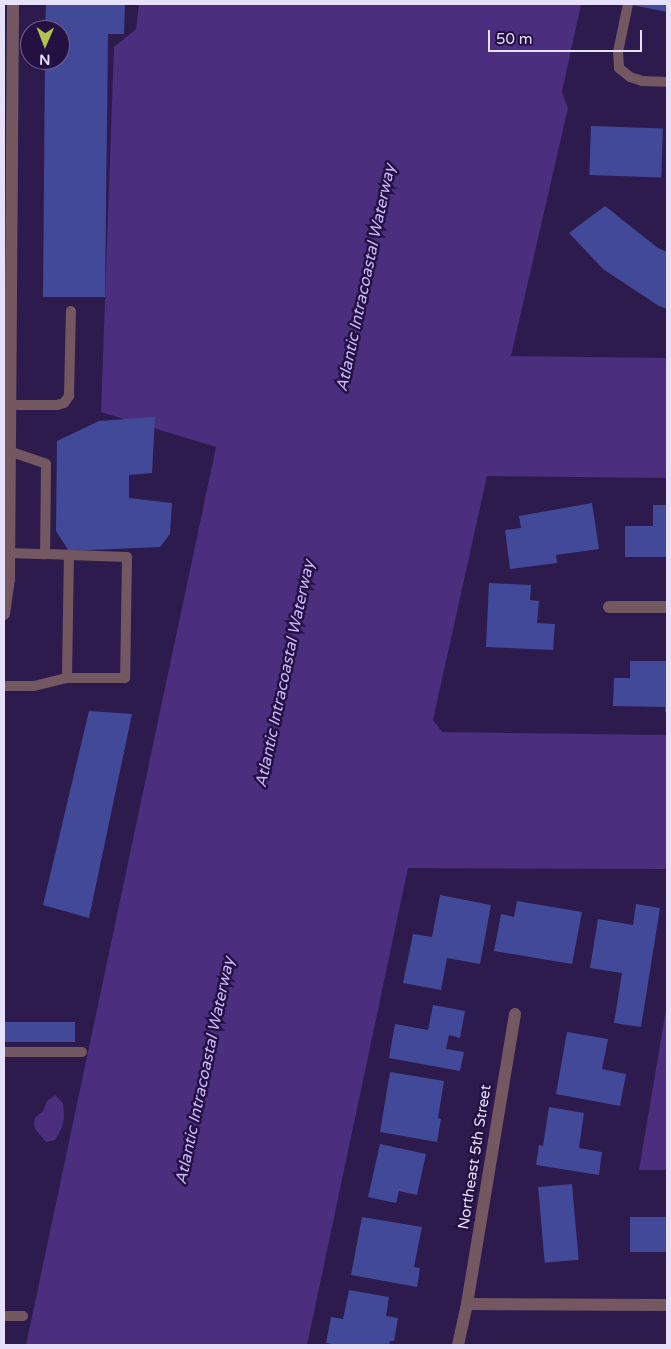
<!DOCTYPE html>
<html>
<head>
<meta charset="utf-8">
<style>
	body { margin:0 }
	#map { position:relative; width:671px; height:1349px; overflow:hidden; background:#2d1b4e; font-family:"Varela Round",sans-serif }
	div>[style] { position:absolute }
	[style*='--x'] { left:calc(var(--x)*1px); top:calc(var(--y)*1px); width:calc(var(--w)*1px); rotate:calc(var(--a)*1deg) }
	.water>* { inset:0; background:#4b2e7d }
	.building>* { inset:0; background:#434999; transform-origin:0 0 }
	.service>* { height:10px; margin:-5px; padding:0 5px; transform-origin:5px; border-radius:5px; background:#745861 }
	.minor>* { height:12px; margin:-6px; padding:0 6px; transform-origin:6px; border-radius:6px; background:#745861 }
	span { translate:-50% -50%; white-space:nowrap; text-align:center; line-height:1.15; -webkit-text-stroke:5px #241042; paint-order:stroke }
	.street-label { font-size:15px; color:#e6e0fa }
	.water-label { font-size:16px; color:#cbb9fc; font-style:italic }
	.frame { position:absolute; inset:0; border:5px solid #e6e0fa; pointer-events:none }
	.north { position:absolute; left:20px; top:20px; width:50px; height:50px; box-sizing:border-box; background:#241042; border:1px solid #72638c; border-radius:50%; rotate:181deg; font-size:14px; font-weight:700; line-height:20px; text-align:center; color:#e6e0fa }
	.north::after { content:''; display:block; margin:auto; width:18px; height:22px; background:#b2c34c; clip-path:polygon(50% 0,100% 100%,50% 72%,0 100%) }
	.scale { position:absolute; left:488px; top:30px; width:154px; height:22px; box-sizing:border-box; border:2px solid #e6e0fa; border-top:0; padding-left:6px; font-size:15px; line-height:18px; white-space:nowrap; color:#e6e0fa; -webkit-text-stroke:4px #241042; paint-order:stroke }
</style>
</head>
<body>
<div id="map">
	<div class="water">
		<div style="clip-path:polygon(139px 4px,581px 4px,562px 92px,568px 108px,511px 356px,667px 358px,667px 478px,487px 476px,433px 720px,442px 732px,667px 735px,667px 869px,408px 868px,307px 1345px,26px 1345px,216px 447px,101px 412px,114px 47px,136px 29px)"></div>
		<div style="clip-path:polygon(667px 1003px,667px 1170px,639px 1170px)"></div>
		<div style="clip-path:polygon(55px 1095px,63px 1103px,64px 1118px,62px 1128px,55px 1140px,46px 1142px,35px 1129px,34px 1123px,35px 1118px,43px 1111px,47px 1101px)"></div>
	</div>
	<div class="building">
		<div style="clip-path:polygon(46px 4px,125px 4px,124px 34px,108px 34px,105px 297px,43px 297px,45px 60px,60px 60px,60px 30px,45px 30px)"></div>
		<div style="clip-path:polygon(632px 4px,667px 4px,667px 12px,632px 5px)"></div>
		<div style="left:591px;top:126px;width:72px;height:49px;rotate:2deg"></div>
		<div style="clip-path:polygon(605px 206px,658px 248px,667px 252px,667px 309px,659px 306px,603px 269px,569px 233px)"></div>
		<div style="clip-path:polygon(155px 417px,152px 473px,129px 475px,129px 498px,172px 503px,170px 534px,160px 547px,69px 551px,56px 531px,57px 441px,99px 421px)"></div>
		<div style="clip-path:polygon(592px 503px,599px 549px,556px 555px,557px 563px,510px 569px,505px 530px,521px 528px,519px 516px)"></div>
		<div style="clip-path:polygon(653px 505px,667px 505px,667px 557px,625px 557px,625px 526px,653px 526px)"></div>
		<div style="clip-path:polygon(489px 583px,531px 585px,530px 600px,539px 601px,537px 623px,555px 624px,553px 650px,486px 647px)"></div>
		<div style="clip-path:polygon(630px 661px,667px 661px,667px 712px,665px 712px,665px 707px,613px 706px,614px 678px,630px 678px)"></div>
		<div style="clip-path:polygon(89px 711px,132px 714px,89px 918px,43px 905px)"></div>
		<div style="clip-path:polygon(440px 895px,491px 905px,480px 964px,447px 958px,441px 990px,403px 983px,413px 934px,432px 937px)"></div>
		<div style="clip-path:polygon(517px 901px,582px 912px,572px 964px,494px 951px,501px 914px,514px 917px)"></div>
		<div style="clip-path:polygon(636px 904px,660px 908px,641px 1027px,614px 1023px,622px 973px,590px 968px,598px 919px,633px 925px)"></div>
		<div style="clip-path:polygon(433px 1005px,465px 1011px,460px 1038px,449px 1035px,446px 1049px,464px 1052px,460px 1071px,389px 1058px,395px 1024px,428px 1030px)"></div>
		<div style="left:4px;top:1022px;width:71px;height:20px"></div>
		<div style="clip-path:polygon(567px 1032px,608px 1039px,602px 1069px,626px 1074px,620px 1106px,556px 1094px)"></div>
		<div style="clip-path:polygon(390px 1072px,444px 1081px,438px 1118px,441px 1119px,437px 1142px,380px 1132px)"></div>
		<div style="clip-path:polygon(549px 1107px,584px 1113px,579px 1148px,602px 1152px,599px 1175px,536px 1165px,539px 1145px,543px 1146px)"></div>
		<div style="clip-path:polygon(380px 1144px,426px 1154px,417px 1195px,399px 1191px,396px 1203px,368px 1197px)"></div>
		<div style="left:572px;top:1184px;width:76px;height:34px;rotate:85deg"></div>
		<div style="clip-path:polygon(362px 1217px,422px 1227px,414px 1267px,420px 1268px,417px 1287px,351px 1275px)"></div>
		<div style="left:630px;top:1217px;width:37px;height:35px"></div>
		<div style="clip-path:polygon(349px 1290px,389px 1297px,386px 1316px,398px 1318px,394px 1341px,390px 1341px,389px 1345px,339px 1345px,326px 1343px,331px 1317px,343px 1319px)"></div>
	</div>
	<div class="service">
		<div style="--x:628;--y:4;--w:49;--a:101.8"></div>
		<div style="--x:618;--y:52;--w:16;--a:86"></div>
		<div style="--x:619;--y:68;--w:14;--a:39"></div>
		<div style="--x:630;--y:77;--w:13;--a:18"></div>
		<div style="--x:642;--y:81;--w:25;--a:2"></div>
		<div style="--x:9;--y:405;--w:48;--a:0"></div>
		<div style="--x:57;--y:405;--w:7;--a:-16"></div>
		<div style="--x:64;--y:403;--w:9;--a:-54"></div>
		<div style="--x:69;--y:396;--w:85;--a:-88.7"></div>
		<div style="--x:9;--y:451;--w:39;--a:19"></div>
		<div style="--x:46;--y:464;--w:90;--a:90.6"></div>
		<div style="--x:9;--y:553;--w:36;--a:2"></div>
		<div style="--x:45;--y:554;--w:24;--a:2"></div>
		<div style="--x:69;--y:555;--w:58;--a:2"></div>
		<div style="--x:127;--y:557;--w:121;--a:90.9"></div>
		<div style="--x:125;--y:678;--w:58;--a:180"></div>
		<div style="--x:67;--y:678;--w:123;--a:-89.1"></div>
		<div style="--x:4;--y:686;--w:30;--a:0"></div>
		<div style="--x:34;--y:686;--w:34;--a:-14"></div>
		<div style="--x:4;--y:1052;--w:78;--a:0"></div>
		<div style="--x:4;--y:1316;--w:19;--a:0"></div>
	</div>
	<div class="minor">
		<div style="--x:609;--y:607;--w:58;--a:0"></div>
		<div style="--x:4;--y:614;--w:34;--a:-82"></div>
		<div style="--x:9;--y:580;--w:576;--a:-89.6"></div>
		<div style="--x:467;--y:1304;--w:200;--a:0.3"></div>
		<div style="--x:458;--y:1345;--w:42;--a:-77.6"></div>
		<div style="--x:467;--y:1304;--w:294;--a:-80.6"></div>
	</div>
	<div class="street-label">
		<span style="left:475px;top:1157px;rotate:-81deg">Northeast 5th Street</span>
	</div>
	<div class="water-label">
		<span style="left:366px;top:278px;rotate:-78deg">Atlantic Intracoastal Waterway</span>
		<span style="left:285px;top:674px;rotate:-78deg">Atlantic Intracoastal Waterway</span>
		<span style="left:205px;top:1071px;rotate:-78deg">Atlantic Intracoastal Waterway</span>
	</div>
	<div class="frame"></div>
	<div class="north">N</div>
	<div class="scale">50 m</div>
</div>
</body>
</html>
